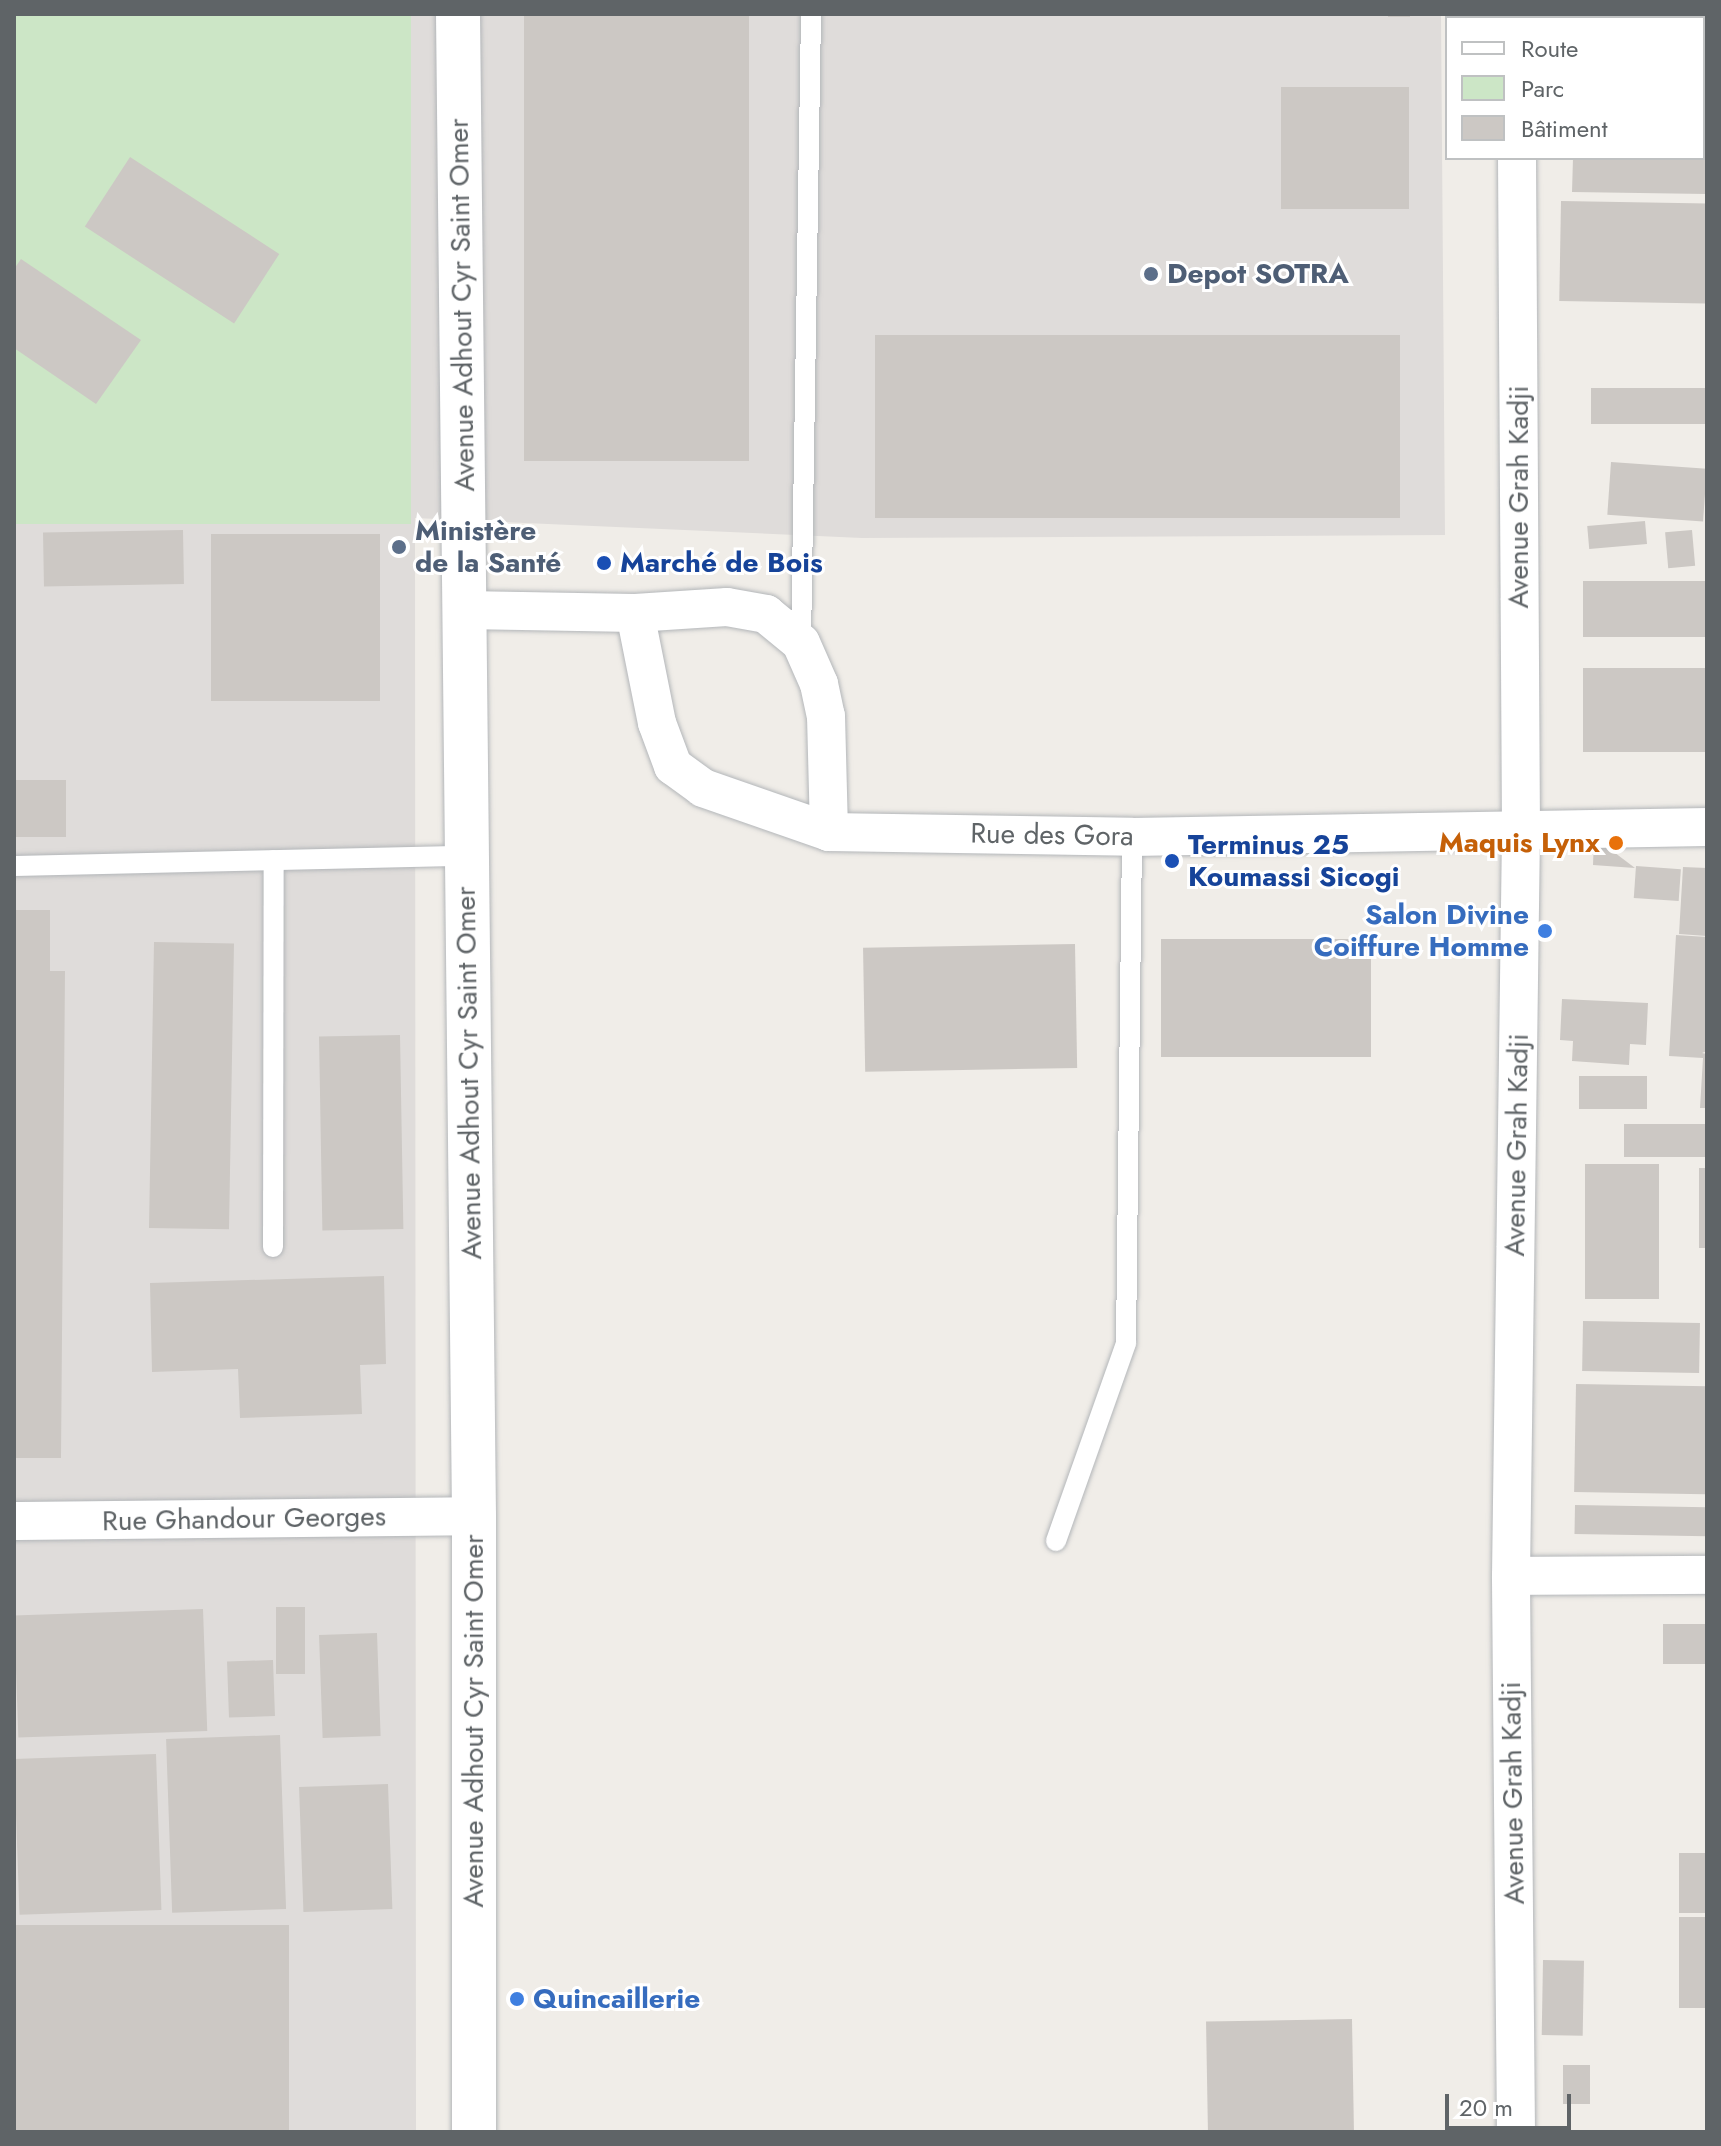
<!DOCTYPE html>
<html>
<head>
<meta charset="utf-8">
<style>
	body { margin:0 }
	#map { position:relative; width:1721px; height:2146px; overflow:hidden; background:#f0ede8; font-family:Jost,sans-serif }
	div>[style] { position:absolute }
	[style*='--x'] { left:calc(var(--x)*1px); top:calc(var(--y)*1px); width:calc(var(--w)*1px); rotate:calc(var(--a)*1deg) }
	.industrial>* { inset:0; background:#dfdcda }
	.green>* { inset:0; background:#cce6c6; transform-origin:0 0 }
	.building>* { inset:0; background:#ccc8c4; transform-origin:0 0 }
	.roads { filter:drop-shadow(0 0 2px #b3b6b9) drop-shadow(0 0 2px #b3b6b9) }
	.service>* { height:20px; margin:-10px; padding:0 10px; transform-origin:10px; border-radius:10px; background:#fff }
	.minor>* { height:38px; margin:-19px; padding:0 19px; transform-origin:19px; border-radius:19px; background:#fff }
	.tertiary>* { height:44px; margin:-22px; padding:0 22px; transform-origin:22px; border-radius:22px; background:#fff }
	.dots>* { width:22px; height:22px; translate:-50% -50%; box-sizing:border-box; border:4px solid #fff; border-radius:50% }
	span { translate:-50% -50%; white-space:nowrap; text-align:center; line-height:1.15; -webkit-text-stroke:6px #fff; paint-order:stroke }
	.service-label { font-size:28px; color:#4e5e75; font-weight:700 }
	.left { translate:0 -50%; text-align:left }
	.street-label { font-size:28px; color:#5f6467 }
	.transit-label { font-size:28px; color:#164399; font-weight:700 }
	.food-label { font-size:28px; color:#c56008; font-weight:700 }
	.right { translate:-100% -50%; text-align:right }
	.shop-label { font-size:28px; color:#366cbe; font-weight:700 }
	.frame { position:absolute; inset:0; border:16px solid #5f6467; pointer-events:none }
	.legend { position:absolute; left:1445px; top:16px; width:260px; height:144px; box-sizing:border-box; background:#fff; border:2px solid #bfc1c2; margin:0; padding:10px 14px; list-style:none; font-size:24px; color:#5f6467 }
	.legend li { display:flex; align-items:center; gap:16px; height:40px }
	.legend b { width:40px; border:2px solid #bfc1c2 }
	.scale { position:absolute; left:1445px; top:2094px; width:126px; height:36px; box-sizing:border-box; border:4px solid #5f6467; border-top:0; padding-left:10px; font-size:24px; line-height:28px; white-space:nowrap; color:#5f6467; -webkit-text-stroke:6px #fff; paint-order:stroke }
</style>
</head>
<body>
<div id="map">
	<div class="industrial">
		<div style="clip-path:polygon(14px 14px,1441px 14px,1445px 535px,862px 538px,415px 518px,416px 2132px,14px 2132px)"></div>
	</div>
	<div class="green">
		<div style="left:14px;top:14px;width:397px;height:510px"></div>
	</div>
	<div class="building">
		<div style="left:524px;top:14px;width:225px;height:447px"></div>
		<div style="left:1388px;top:14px;width:22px;height:3px"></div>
		<div style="left:1576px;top:14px;width:74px;height:4px"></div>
		<div style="clip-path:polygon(1660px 14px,1707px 14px,1707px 69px,1703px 18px)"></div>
		<div style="left:1281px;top:87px;width:128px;height:122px"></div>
		<div style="clip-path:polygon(1703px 99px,1707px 194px,1572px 192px,1573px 158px,1703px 158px)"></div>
		<div style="left:130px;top:157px;width:178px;height:83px;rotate:33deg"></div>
		<div style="left:1561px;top:201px;width:146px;height:100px;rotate:1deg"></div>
		<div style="clip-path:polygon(21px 259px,141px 340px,96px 404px,14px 348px,14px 269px)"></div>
		<div style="left:875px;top:335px;width:525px;height:183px"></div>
		<div style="left:1591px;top:388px;width:116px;height:36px"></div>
		<div style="left:1611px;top:462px;width:96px;height:53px;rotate:4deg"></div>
		<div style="left:1645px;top:521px;width:23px;height:58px;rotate:85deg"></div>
		<div style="left:183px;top:530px;width:54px;height:140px;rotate:89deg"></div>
		<div style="left:1692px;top:530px;width:36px;height:27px;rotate:85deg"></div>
		<div style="left:380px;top:534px;width:167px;height:169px;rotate:90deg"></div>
		<div style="left:1707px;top:581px;width:56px;height:124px;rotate:90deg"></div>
		<div style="left:1707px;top:668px;width:84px;height:124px;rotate:90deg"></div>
		<div style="left:14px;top:780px;width:52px;height:57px"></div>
		<div style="clip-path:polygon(1594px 837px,1635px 868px,1593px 865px)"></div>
		<div style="left:1636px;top:866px;width:45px;height:32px;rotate:4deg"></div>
		<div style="clip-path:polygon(1683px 867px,1707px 868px,1707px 936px,1679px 934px)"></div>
		<div style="clip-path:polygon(14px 910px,50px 910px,50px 971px,65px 971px,61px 1458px,14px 1458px)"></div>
		<div style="clip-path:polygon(1676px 935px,1707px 937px,1707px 1051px,1702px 1053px,1707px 1054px,1707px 1108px,1700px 1108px,1703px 1058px,1669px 1056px)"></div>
		<div style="left:1371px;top:939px;width:118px;height:210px;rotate:90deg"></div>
		<div style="left:154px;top:942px;width:80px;height:286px;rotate:1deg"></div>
		<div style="left:1075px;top:944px;width:124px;height:212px;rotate:89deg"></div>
		<div style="clip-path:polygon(1562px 999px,1648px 1003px,1646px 1045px,1630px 1044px,1629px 1065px,1572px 1061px,1573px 1041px,1560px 1040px)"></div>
		<div style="left:400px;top:1035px;width:194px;height:81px;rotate:89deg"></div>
		<div style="left:1579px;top:1076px;width:68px;height:33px"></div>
		<div style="left:1624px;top:1124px;width:83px;height:33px"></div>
		<div style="left:1585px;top:1164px;width:74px;height:135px"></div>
		<div style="left:1699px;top:1168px;width:8px;height:80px"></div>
		<div style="clip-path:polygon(384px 1276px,386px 1364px,360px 1365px,362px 1414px,240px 1418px,238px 1369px,152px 1372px,150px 1283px)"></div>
		<div style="left:1583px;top:1321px;width:117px;height:50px;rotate:1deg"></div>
		<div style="left:1576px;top:1384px;width:131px;height:108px;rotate:1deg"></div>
		<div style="left:1575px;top:1505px;width:132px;height:29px;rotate:1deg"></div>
		<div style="left:276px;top:1607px;width:29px;height:67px"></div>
		<div style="left:203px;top:1609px;width:122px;height:189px;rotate:88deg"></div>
		<div style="left:1707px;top:1624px;width:40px;height:44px;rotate:90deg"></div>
		<div style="left:377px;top:1633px;width:103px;height:58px;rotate:88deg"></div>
		<div style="left:273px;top:1660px;width:56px;height:46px;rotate:88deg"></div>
		<div style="left:280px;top:1735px;width:174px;height:114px;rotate:88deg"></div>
		<div style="left:156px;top:1754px;width:156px;height:142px;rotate:88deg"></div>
		<div style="left:388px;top:1784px;width:125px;height:89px;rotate:88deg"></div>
		<div style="left:1679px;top:1853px;width:28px;height:60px"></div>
		<div style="left:1679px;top:1917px;width:28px;height:91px"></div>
		<div style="left:14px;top:1925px;width:275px;height:207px"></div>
		<div style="left:1543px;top:1960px;width:41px;height:75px;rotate:1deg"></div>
		<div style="left:1352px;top:2019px;width:113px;height:146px;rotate:89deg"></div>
		<div style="left:1563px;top:2065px;width:27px;height:39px"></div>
	</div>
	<div class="roads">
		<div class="service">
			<div style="--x:801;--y:643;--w:629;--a:-89.09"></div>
			<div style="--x:14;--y:866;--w:453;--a:-1.3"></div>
			<div style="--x:273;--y:1247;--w:387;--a:-89.9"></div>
			<div style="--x:1056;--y:1541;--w:210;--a:-70.5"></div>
			<div style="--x:1126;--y:1343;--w:506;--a:-89.32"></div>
		</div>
		<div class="minor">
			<div style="--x:1515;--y:14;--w:4;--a:90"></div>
			<div style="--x:465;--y:610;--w:170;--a:1"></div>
			<div style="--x:635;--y:613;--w:92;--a:-3.7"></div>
			<div style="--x:727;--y:607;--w:40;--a:10"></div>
			<div style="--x:766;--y:614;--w:45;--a:39.6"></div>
			<div style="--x:801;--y:643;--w:45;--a:66.3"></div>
			<div style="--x:819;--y:684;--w:33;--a:78"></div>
			<div style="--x:826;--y:716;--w:116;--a:88.5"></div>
			<div style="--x:635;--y:613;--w:112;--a:78.7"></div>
			<div style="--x:657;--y:723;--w:46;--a:69.6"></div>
			<div style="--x:673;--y:766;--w:37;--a:36"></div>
			<div style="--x:703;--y:788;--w:133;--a:19.2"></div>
			<div style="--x:829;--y:832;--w:303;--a:0.9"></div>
			<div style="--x:1132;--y:837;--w:575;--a:-1"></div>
			<div style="--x:14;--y:1521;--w:460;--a:-0.6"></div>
			<div style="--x:1511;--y:1576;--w:196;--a:-0.3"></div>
			<div style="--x:1516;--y:2132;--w:556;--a:-90.52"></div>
			<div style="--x:1511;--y:1576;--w:745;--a:-89.23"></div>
			<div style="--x:1521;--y:831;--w:673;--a:-90.34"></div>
		</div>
		<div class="tertiary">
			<div style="--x:458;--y:14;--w:1502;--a:89.39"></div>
			<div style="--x:474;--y:1516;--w:616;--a:90"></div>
		</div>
	</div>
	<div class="dots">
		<div style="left:1151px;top:274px;background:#5c6f8a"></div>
		<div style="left:399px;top:547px;background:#5c6f8a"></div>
		<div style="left:604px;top:563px;background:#1a4fb4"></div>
		<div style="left:1616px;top:843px;background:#e8710a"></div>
		<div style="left:1172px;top:861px;background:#1a4fb4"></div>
		<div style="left:1545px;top:931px;background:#3f7fe0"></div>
		<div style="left:517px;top:1999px;background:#3f7fe0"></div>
	</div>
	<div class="service-label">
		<span class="left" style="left:1167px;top:274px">Depot SOTRA</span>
		<span class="left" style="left:415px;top:547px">Ministère<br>de la Santé</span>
	</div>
	<div class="street-label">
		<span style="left:462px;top:305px;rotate:-91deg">Avenue Adhout Cyr Saint Omer</span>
		<span style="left:1519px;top:497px;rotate:-90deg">Avenue Grah Kadji</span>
		<span style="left:1052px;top:835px;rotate:1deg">Rue des Gora</span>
		<span style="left:469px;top:1073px;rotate:-91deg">Avenue Adhout Cyr Saint Omer</span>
		<span style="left:1517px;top:1145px;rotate:-89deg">Avenue Grah Kadji</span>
		<span style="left:244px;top:1519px;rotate:-1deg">Rue Ghandour Georges</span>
		<span style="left:474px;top:1721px;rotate:-90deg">Avenue Adhout Cyr Saint Omer</span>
		<span style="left:1513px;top:1793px;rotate:-91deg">Avenue Grah Kadji</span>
	</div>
	<div class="transit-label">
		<span class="left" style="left:620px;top:563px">Marché de Bois</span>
		<span class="left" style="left:1188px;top:861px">Terminus 25<br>Koumassi Sicogi</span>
	</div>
	<div class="food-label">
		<span class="right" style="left:1600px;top:843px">Maquis Lynx</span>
	</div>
	<div class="shop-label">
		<span class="right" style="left:1529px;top:931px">Salon Divine<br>Coiffure Homme</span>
		<span class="left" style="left:533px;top:1999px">Quincaillerie</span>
	</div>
	<div class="frame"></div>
	<ul class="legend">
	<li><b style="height:10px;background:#fff"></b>Route</li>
	<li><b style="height:22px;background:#cce6c6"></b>Parc</li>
	<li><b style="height:22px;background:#ccc8c4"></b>Bâtiment</li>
	</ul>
	<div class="scale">20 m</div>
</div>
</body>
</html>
